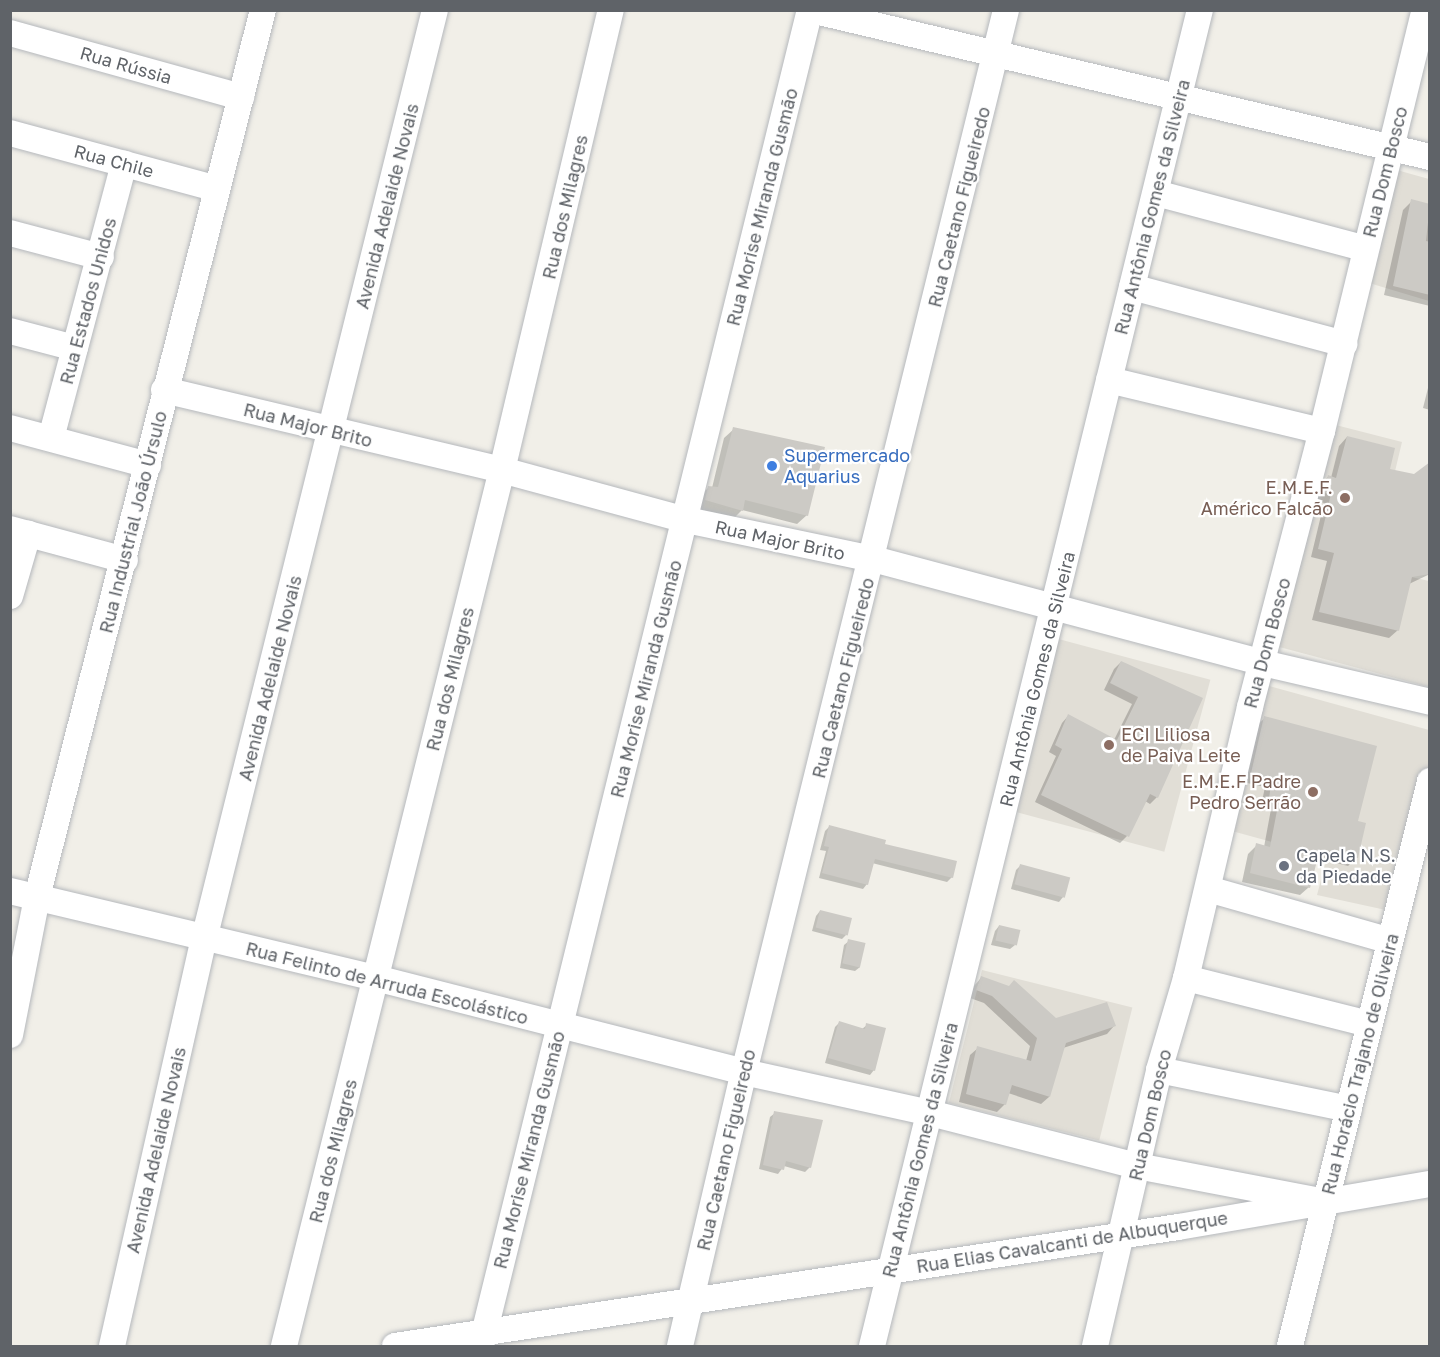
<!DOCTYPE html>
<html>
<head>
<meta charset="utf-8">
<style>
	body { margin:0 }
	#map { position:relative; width:1440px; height:1357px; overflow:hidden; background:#f1efe8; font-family:"Golos Text",sans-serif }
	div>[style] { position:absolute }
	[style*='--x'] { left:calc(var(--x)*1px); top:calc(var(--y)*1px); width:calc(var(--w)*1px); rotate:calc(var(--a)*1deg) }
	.education>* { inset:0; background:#e1ded6; transform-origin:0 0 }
	.shadow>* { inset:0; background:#0003 }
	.building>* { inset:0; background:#cccac5; transform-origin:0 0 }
	.roads { filter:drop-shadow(0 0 2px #b5b8bc) drop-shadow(0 0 2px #b5b8bc) }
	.minor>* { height:26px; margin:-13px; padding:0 13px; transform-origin:13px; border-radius:13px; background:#fff }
	.dots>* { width:16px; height:16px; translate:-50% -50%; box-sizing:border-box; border:3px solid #fff; border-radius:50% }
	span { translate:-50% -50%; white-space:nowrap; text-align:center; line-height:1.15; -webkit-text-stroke:4.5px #fff; paint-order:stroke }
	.street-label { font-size:18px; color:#5f6368 }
	.shop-label { font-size:18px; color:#366cbe }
	.left { translate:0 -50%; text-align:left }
	.education-label { font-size:18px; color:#785e54 }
	.right { translate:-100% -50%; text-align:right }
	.worship-label { font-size:18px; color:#5b616d }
	.frame { position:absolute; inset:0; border:12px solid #5f6368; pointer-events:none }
</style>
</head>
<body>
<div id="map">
	<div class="education">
		<div style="clip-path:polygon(1386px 167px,1429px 179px,1429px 301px,1359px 280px)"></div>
		<div style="clip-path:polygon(1324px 422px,1402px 442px,1372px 568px,1429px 581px,1429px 687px,1268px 644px)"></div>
		<div style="left:1051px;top:637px;width:165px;height:178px;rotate:15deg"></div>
		<div style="clip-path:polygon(1258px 683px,1429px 730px,1429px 775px,1395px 912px,1317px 895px,1327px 857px,1221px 828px)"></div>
		<div style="left:982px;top:970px;width:155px;height:137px;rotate:14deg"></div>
	</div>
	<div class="shadow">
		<div style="clip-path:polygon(1412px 201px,1430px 205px,1430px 306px,1384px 295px,1403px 210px)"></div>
		<div style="clip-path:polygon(1430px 380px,1430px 410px,1423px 408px)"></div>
		<div style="clip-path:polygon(734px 429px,807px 515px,797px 524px,742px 510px,732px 520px,696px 510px,699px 497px,709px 487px,712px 488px,724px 438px)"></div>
		<div style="clip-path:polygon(1347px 437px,1389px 471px,1414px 476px,1430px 468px,1430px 574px,1409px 584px,1398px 630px,1389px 638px,1312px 620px,1327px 561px,1311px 557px,1324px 503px,1316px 500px,1320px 485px,1328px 477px,1331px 478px,1339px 446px)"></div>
		<div style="clip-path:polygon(1121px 662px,1201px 699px,1157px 797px,1150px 804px,1145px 801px,1127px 836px,1120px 843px,1035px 802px,1056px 756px,1049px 752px,1062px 723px,1068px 716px,1114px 740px,1132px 704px,1104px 690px,1114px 669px)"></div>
		<div style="clip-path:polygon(1265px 718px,1356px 822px,1357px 857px,1348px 866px,1316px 858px,1309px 887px,1300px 895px,1242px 882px,1248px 854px,1257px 845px,1264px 847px,1271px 809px,1261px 806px,1265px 787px,1243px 782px,1256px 726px)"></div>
		<div style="clip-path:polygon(829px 827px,952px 877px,947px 882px,872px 863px,867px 884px,863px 889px,819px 878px,826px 851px,820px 850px,825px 831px)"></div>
		<div style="clip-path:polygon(1020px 866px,1063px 897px,1059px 902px,1011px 889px,1016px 870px)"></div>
		<div style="clip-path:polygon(820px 911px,846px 935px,842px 939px,812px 931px,816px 916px)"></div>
		<div style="clip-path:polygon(999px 926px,1015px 945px,1010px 949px,991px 945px,995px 931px)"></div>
		<div style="clip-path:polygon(849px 941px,860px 967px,855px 971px,840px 968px,844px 945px)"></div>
		<div style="clip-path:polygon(981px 978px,1055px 1020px,1114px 1026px,1107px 1034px,1063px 1048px,1049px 1097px,1041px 1104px,1008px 1093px,1005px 1104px,997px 1112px,959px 1102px,970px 1055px,978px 1048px,1026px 1061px,1030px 1046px,984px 1003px,970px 998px,974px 986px)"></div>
		<div style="clip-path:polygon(839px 1023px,862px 1029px,867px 1025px,874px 1070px,870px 1075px,825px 1063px,835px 1027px)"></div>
		<div style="clip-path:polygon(775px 1113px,810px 1167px,805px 1172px,784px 1166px,778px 1174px,759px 1169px,770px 1117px)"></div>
	</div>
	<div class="building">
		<div style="clip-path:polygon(1411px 199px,1430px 204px,1426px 241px,1430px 242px,1430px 295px,1393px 286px)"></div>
		<div style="clip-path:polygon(733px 427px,825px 447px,808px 516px,745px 500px,743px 511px,705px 500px,708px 486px,718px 487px)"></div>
		<div style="clip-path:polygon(1347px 436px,1395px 448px,1390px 469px,1414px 474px,1430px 462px,1430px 574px,1412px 577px,1399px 631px,1319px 612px,1334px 553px,1318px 549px,1331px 494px,1323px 492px,1328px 475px,1336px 478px)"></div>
		<div style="clip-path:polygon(1121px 661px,1203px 698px,1158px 798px,1150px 794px,1129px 837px,1041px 795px,1062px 749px,1055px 745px,1068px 714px,1117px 740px,1138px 697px,1110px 683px)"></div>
		<div style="clip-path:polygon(1264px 716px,1377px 746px,1358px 821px,1366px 823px,1358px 858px,1320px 849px,1310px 888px,1250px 873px,1256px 843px,1270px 847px,1279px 800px,1269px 798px,1272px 779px,1251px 773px)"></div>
		<div style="clip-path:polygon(829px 825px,886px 840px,885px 844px,957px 861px,953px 878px,875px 859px,868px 885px,822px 873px,829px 847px,824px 846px)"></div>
		<div style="left:1020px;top:864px;width:52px;height:21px;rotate:15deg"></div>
		<div style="left:820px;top:910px;width:33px;height:18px;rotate:14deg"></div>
		<div style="left:999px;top:925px;width:22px;height:16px;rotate:13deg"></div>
		<div style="left:848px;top:939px;width:18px;height:25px;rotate:13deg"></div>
		<div style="clip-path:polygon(981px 976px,1009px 986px,1014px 980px,1056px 1018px,1107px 1002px,1116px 1026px,1066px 1043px,1050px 1097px,1012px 1085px,1006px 1105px,966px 1094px,977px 1046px,1031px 1061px,1037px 1038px,992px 996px,976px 990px)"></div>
		<div style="clip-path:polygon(839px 1021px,865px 1029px,866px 1023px,886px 1028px,875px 1071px,828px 1058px)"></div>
		<div style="clip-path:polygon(774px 1111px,823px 1120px,811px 1168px,786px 1161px,784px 1170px,763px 1165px)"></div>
	</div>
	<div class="roads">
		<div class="minor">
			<div style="--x:811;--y:10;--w:636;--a:13.36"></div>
			<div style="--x:10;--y:33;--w:240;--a:15.5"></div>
			<div style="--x:10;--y:133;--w:214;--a:15.1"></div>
			<div style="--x:1156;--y:193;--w:217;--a:14.9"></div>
			<div style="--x:10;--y:233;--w:94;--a:14.8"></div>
			<div style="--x:1132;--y:287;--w:220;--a:15"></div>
			<div style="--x:10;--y:331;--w:67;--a:14.7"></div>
			<div style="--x:1109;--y:380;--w:219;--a:13.5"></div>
			<div style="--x:164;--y:390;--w:347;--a:13.3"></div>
			<div style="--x:502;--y:470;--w:191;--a:15.2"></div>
			<div style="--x:686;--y:520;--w:191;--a:11.8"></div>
			<div style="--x:873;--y:559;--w:404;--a:14.9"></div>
			<div style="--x:1263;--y:663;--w:171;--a:13.1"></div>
			<div style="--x:10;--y:428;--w:143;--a:15"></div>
			<div style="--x:51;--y:438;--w:284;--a:-75.1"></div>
			<div style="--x:10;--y:529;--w:119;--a:15.1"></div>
			<div style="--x:10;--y:596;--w:65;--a:-73.8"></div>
			<div style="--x:1208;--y:889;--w:189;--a:15.9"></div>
			<div style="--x:10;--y:891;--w:376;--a:13.4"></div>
			<div style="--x:376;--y:978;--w:380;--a:14.3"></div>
			<div style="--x:744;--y:1072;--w:190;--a:12.4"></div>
			<div style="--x:930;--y:1113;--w:214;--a:14.4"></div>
			<div style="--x:1137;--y:1166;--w:192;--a:10.8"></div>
			<div style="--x:1186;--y:978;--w:189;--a:14.1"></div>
			<div style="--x:10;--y:1035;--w:141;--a:-78.9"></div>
			<div style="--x:37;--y:897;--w:915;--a:-75.71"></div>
			<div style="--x:1159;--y:1070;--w:194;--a:11.6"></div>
			<div style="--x:112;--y:1346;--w:417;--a:-77.3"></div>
			<div style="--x:204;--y:939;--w:957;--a:-76.04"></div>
			<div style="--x:284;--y:1346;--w:903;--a:-76.03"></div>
			<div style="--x:502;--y:470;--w:473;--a:-76.7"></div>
			<div style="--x:395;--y:1346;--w:792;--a:-8.64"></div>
			<div style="--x:1178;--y:1227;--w:256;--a:-9.7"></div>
			<div style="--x:481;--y:1346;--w:1376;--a:-76.17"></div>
			<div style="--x:680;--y:1346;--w:281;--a:-76.9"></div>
			<div style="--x:744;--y:1072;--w:1094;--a:-76.14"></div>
			<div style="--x:872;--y:1346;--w:1376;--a:-76.21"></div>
			<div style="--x:1095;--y:1346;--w:283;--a:-76.9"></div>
			<div style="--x:1159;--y:1070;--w:96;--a:-73.6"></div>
			<div style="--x:1186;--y:978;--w:278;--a:-76.7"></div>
			<div style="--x:1250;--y:707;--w:285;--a:-75.4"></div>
			<div style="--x:1322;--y:431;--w:433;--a:-76.3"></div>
			<div style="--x:1290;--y:1346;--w:582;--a:-76.08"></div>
		</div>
	</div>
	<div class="dots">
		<div style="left:772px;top:466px;background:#3f7fe0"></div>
		<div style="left:1345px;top:498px;background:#8d6e63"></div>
		<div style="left:1109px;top:745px;background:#8d6e63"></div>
		<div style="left:1313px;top:792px;background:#8d6e63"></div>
		<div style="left:1284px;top:866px;background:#6b7280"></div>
	</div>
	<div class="street-label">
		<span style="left:126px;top:65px;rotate:16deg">Rua Rússia</span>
		<span style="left:114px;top:161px;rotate:15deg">Rua Chile</span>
		<span style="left:1385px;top:172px;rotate:-76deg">Rua Dom Bosco</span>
		<span style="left:387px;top:206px;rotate:-76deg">Avenida Adelaide Novais</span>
		<span style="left:565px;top:207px;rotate:-77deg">Rua dos Milagres</span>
		<span style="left:762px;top:207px;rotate:-76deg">Rua Morise Miranda Gusmão</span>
		<span style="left:959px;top:207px;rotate:-76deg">Rua Caetano Figueiredo</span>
		<span style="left:1152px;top:207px;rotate:-76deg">Rua Antônia Gomes da Silveira</span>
		<span style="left:88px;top:301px;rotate:-75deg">Rua Estados Unidos</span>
		<span style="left:308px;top:425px;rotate:14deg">Rua Major Brito</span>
		<span style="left:133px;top:522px;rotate:-76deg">Rua Industrial João Úrsulo</span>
		<span style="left:780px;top:540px;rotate:12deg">Rua Major Brito</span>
		<span style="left:1267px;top:643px;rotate:-75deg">Rua Dom Bosco</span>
		<span style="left:270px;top:678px;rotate:-76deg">Avenida Adelaide Novais</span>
		<span style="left:843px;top:678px;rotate:-76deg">Rua Caetano Figueiredo</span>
		<span style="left:450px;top:679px;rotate:-76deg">Rua dos Milagres</span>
		<span style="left:646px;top:679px;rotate:-76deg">Rua Morise Miranda Gusmão</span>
		<span style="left:1037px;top:679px;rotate:-76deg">Rua Antônia Gomes da Silveira</span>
		<span style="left:387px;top:983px;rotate:14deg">Rua Felinto de Arruda Escolástico</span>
		<span style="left:1360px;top:1064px;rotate:-76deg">Rua Horácio Trajano de Oliveira</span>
		<span style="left:1150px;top:1115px;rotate:-77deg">Rua Dom Bosco</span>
		<span style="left:156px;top:1150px;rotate:-77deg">Avenida Adelaide Novais</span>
		<span style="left:529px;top:1150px;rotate:-76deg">Rua Morise Miranda Gusmão</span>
		<span style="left:726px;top:1150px;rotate:-77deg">Rua Caetano Figueiredo</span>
		<span style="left:920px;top:1150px;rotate:-76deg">Rua Antônia Gomes da Silveira</span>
		<span style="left:333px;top:1151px;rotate:-76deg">Rua dos Milagres</span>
		<span style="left:1072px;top:1242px;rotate:-9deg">Rua Elias Cavalcanti de Albuquerque</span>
	</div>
	<div class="shop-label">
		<span class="left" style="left:784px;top:466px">Supermercado<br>Aquarius</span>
	</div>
	<div class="education-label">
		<span class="right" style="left:1333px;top:498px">E.M.E.F.<br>Américo Falcão</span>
		<span class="left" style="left:1121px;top:745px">ECI Liliosa<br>de Paiva Leite</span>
		<span class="right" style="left:1301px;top:792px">E.M.E.F Padre<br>Pedro Serrão</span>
	</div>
	<div class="worship-label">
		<span class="left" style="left:1296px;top:866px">Capela N.S.<br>da Piedade</span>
	</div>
	<div class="frame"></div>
</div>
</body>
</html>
